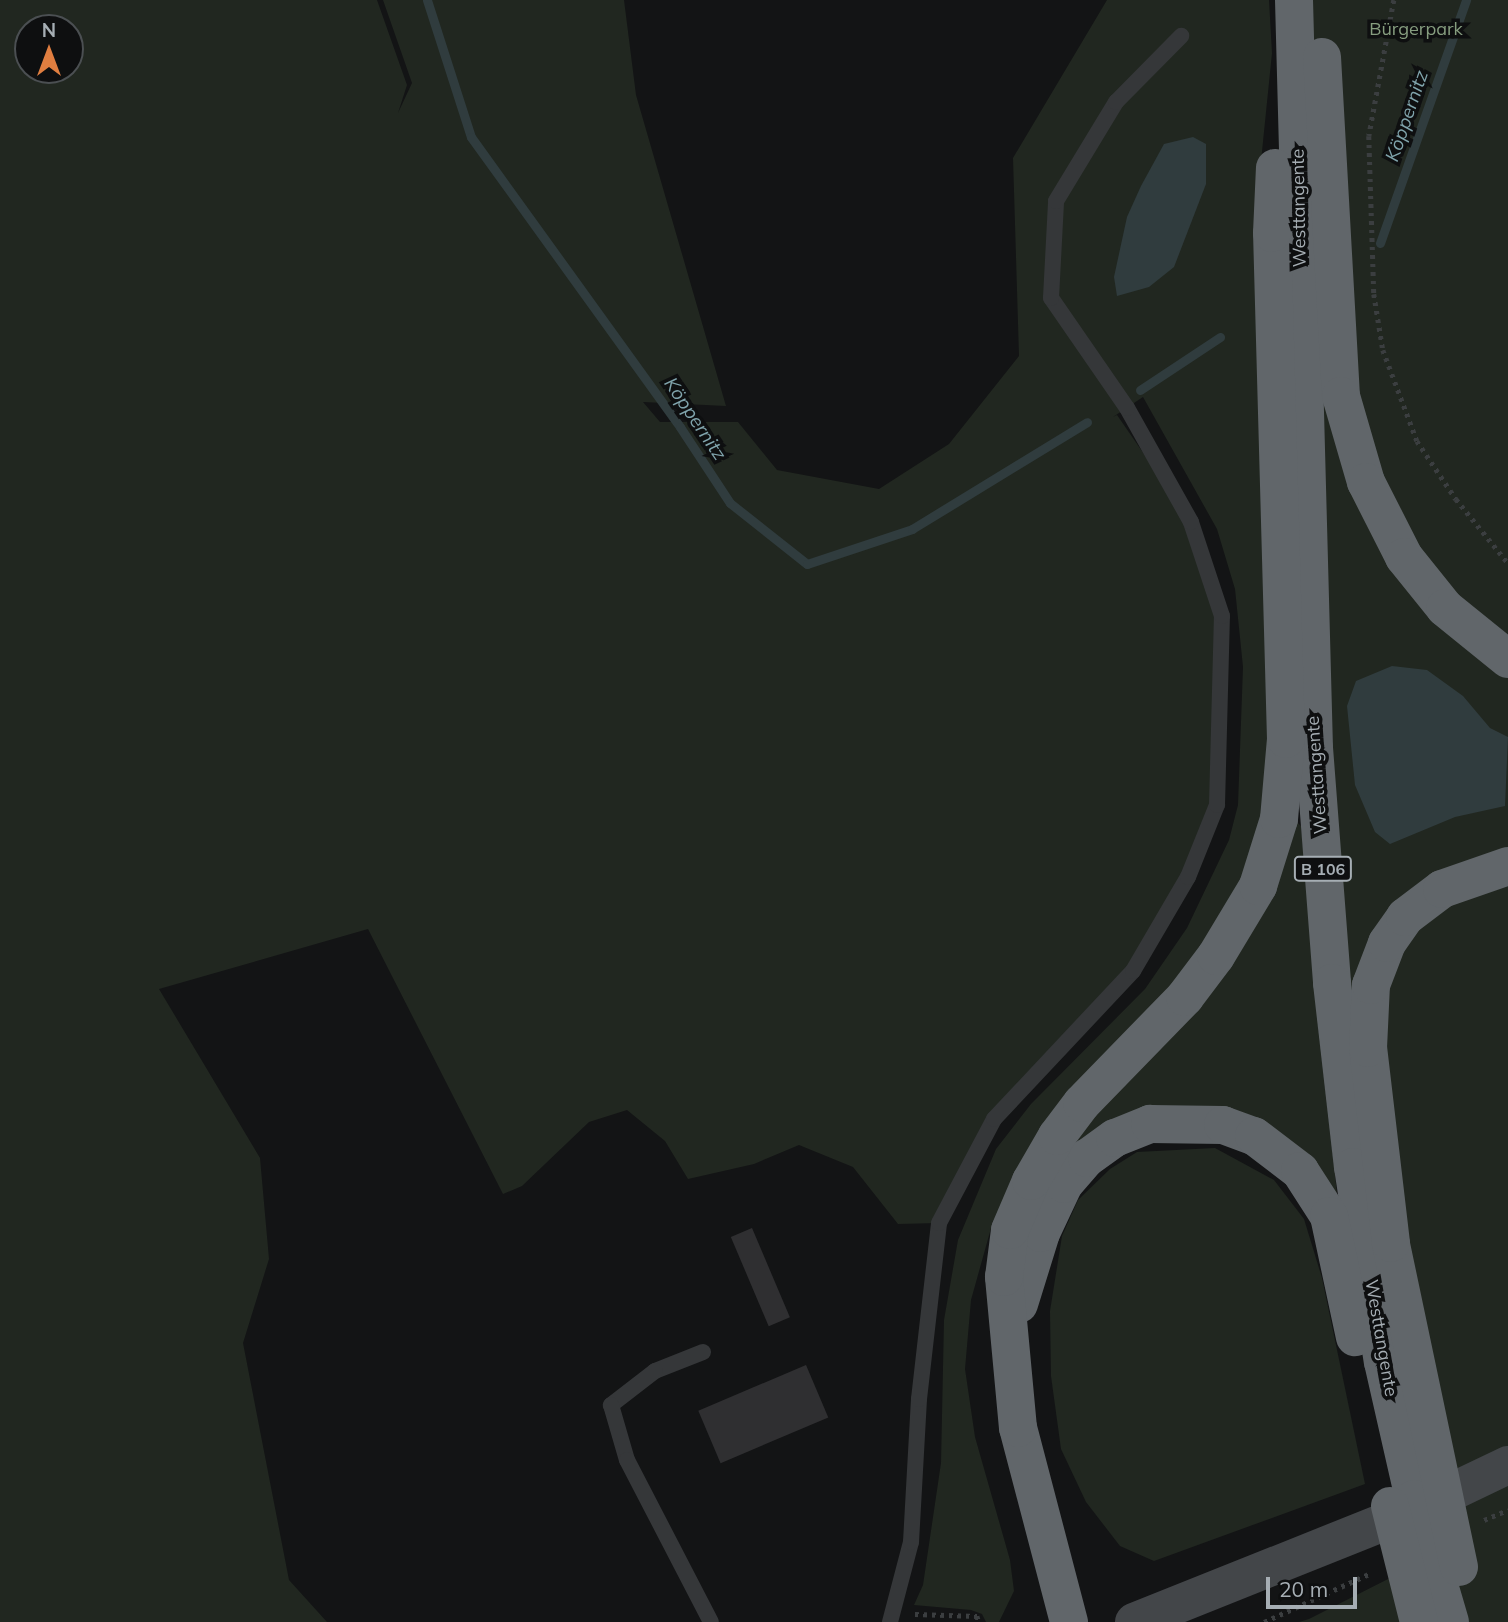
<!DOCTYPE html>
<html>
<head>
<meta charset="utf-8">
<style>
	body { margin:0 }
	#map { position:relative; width:1508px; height:1622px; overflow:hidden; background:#131415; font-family:Mulish,sans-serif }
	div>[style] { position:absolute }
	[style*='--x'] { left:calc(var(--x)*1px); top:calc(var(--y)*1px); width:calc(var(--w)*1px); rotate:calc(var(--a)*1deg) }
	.green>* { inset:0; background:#212720 }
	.water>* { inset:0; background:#303c3e }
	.stream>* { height:9px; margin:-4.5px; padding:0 4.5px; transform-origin:4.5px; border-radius:4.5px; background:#303c3e }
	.building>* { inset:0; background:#2f2f31; transform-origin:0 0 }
	.path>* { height:4.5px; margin-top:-2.25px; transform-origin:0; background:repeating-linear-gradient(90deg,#3b3e40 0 3.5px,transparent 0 8.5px) }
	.lane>* { height:16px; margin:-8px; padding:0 8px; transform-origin:8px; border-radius:8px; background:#353739 }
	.secondary>* { height:38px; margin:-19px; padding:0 19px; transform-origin:19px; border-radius:19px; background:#434649 }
	.highway>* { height:38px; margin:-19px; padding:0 19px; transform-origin:19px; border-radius:19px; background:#61666a }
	span { translate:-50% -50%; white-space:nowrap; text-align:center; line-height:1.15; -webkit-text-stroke:7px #0e0f10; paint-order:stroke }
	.shield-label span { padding:2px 5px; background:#0e0f10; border:2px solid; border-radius:5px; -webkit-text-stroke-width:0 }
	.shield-label { font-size:16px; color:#a6aeb4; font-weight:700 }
	.park-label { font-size:18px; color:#869d7f }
	.street-label { font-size:18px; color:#a6aeb4 }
	.water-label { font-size:19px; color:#80a4ac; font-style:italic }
	.north { position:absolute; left:14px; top:14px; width:70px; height:70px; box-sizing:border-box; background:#0e0f10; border:2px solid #4b4f52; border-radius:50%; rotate:0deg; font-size:19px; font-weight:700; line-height:28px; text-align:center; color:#a6aeb4 }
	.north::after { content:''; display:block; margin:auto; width:24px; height:32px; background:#e07e40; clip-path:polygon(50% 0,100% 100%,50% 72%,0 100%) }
	.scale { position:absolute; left:1266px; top:1577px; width:91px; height:32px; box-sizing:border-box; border:4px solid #a6aeb4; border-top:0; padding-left:9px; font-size:21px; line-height:24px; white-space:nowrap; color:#a6aeb4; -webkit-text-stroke:5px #0e0f10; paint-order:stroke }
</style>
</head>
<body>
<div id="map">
	<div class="green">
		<div style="clip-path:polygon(evenodd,0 0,377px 0,407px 85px,398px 113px,412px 83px,383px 0,624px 0,636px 95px,726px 406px,643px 402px,660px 422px,738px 422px,777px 470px,879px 489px,949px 444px,1019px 356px,1013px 158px,1107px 0,1269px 0,1272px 53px,1260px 171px,1276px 728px,1265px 815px,1232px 909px,993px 1221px,971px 1300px,965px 1369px,975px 1437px,1010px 1560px,1014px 1591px,999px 1622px,986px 1622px,982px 1614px,971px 1610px,914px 1605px,923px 1585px,941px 1463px,944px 1320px,958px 1240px,996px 1149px,1031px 1104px,1145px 989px,1187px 928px,1229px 840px,1238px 805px,1243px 667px,1235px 589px,1217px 529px,1143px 397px,1113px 417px,1117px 415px,1191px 522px,1222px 616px,1217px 805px,1133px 971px,994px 1119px,939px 1223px,898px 1224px,853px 1167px,799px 1145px,754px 1164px,688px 1179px,665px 1141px,627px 1110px,589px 1122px,522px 1186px,503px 1194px,368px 929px,159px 989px,260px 1158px,269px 1259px,243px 1343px,289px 1580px,327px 1622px,0 1622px,0 0,28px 28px,70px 28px,70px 70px,28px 70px,28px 28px)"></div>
		<div style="clip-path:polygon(1294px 0,1508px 0,1508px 1622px,1438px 1622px,1353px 1167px)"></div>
		<div style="clip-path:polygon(1295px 820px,1301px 826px,1337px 1195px,1220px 1107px,1157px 1107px,1076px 1146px,1078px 1131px)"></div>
		<div style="clip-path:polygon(1215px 1148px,1274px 1180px,1304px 1219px,1322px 1278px,1365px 1484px,1154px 1561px,1120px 1546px,1086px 1502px,1061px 1449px,1051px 1376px,1050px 1311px,1062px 1236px,1078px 1200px,1110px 1169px,1137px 1152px)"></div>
		<div style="clip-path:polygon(1394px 1576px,1407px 1622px,1299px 1622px,1309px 1619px)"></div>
	</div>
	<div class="water">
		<div style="clip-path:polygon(1193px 137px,1206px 144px,1206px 184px,1174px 267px,1149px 287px,1117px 296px,1114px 277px,1127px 217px,1141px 186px,1164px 144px)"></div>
		<div style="clip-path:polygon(1392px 666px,1427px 670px,1463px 696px,1490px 728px,1508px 737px,1505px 806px,1455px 817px,1390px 844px,1375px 832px,1355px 785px,1347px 706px,1356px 681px)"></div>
	</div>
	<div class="stream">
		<div style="--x:427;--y:0;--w:144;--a:72.2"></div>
		<div style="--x:471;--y:137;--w:357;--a:54.2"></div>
		<div style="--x:680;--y:427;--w:91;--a:56.7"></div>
		<div style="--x:730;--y:503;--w:98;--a:38.4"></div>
		<div style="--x:807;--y:564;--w:111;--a:-18.4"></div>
		<div style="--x:912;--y:529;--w:205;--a:-31.4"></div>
		<div style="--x:1380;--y:243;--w:258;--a:-70.5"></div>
		<div style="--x:1140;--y:390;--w:96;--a:-33.5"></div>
	</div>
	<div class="building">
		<div style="left:752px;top:1228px;width:97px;height:23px;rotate:67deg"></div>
		<div style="left:806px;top:1365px;width:57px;height:117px;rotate:67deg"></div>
	</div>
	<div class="path">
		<div style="--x:1394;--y:0;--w:138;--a:100.4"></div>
		<div style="--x:1369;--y:136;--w:158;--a:88.2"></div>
		<div style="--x:1374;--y:294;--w:57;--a:80.9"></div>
		<div style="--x:1383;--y:350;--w:97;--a:69.5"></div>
		<div style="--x:1417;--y:441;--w:70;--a:56.1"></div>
		<div style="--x:1456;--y:499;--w:82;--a:50.9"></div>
		<div style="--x:1484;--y:1520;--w:26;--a:-23"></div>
		<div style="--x:915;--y:1614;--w:62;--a:1.8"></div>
		<div style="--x:977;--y:1616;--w:6;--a:72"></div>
		<div style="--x:1264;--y:1622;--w:118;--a:-24.6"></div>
	</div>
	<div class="lane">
		<div style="--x:703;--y:1352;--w:52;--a:158.4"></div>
		<div style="--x:655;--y:1371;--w:56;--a:142.3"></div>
		<div style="--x:611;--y:1405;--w:57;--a:73.8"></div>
		<div style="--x:627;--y:1460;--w:182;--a:62.6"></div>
		<div style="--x:890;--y:1622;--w:83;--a:-75.3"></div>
		<div style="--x:911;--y:1542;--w:143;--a:-86.8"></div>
		<div style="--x:919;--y:1399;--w:177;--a:-83.5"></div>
		<div style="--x:939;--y:1223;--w:118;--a:-62.1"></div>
		<div style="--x:994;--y:1119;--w:203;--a:-46.8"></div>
		<div style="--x:1133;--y:971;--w:109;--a:-59.7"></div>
		<div style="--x:1188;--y:877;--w:78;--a:-68.1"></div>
		<div style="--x:1217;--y:805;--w:189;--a:-88.5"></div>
		<div style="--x:1222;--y:616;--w:99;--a:-108.3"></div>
		<div style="--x:1191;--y:522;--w:131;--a:-119.3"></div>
		<div style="--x:1127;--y:408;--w:134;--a:-124.6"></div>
		<div style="--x:1051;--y:298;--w:97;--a:-87"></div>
		<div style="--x:1056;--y:201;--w:116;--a:-58.8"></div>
		<div style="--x:1116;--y:102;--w:93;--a:-45.4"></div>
	</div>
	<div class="secondary">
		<div style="--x:1134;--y:1622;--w:302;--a:-21.8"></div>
		<div style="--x:1414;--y:1510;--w:104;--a:-25.6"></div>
	</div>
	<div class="highway">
		<div style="--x:1294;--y:0;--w:748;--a:88.47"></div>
		<div style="--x:1314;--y:748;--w:236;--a:85.6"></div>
		<div style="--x:1332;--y:983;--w:185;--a:83.5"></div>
		<div style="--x:1353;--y:1167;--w:197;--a:81.3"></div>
		<div style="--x:1383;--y:1362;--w:140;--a:77.2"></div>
		<div style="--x:1414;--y:1499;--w:128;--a:73.7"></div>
		<div style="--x:1322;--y:57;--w:340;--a:86.8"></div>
		<div style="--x:1341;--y:396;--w:90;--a:73.8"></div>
		<div style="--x:1366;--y:482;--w:84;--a:63.1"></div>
		<div style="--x:1404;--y:557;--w:65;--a:51.2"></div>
		<div style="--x:1445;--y:608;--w:81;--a:39"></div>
		<div style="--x:1019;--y:1304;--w:74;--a:-72.8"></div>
		<div style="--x:1041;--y:1233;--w:54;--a:-64.9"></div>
		<div style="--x:1064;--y:1184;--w:35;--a:-49"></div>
		<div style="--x:1087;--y:1158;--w:34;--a:-36"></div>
		<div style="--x:1115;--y:1138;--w:38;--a:-22"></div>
		<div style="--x:1150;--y:1124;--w:73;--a:0.8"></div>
		<div style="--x:1223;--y:1125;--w:33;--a:20"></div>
		<div style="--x:1254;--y:1136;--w:58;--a:37.3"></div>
		<div style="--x:1300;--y:1171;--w:54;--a:57.2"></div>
		<div style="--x:1329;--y:1216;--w:124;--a:77.9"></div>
		<div style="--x:1390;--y:1506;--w:120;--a:76"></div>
		<div style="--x:1459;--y:1567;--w:331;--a:-101.9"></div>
		<div style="--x:1391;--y:1243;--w:196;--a:-96.7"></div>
		<div style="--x:1368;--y:1048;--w:63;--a:-87.3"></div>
		<div style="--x:1371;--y:985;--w:45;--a:-69.1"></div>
		<div style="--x:1387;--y:943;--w:32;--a:-55"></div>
		<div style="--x:1405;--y:917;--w:46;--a:-37.1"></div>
		<div style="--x:1442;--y:889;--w:70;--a:-19.2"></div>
		<div style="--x:1069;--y:1622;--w:201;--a:-104.7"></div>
		<div style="--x:1018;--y:1428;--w:152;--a:-95.3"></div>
		<div style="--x:1004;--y:1277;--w:47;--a:-82.7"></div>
		<div style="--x:1010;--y:1230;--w:53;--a:-66.8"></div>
		<div style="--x:1031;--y:1181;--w:52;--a:-60"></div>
		<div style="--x:1057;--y:1136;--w:41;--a:-52.9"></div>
		<div style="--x:1082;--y:1103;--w:148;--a:-45.8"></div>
		<div style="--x:1185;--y:997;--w:51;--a:-52.9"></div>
		<div style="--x:1216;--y:956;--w:82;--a:-59"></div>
		<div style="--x:1258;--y:886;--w:70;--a:-72.6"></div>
		<div style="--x:1279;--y:819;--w:80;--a:-85"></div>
		<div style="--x:1286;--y:739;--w:506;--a:-91.58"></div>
		<div style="--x:1272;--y:233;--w:65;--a:-87.4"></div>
	</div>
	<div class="shield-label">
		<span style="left:1323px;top:869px">B 106</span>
	</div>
	<div class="park-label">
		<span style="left:1416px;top:29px">Bürgerpark</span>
	</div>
	<div class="street-label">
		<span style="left:1299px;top:208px;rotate:-91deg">Westtangente</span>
		<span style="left:1317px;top:775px;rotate:-94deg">Westtangente</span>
		<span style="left:1381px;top:1338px;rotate:80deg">Westtangente</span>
	</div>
	<div class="water-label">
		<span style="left:1407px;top:116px;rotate:-71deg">Köppernitz</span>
		<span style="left:695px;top:419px;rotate:56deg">Köppernitz</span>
	</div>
	<div class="north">N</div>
	<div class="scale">20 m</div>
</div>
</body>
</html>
